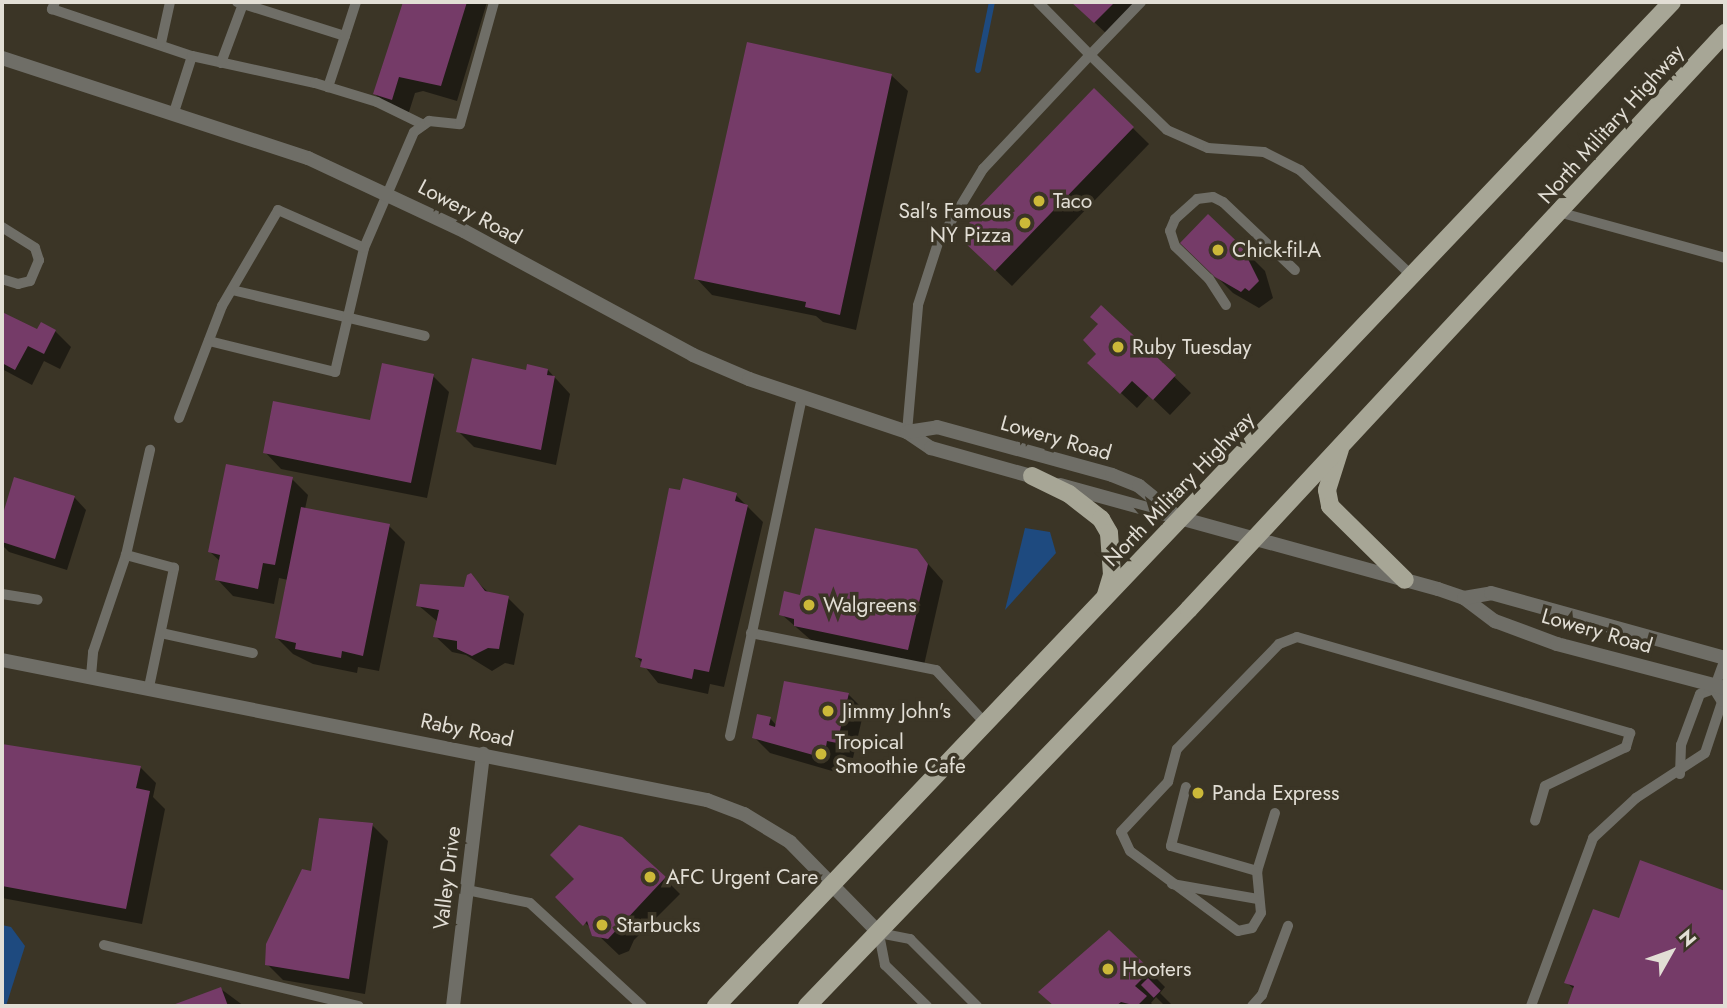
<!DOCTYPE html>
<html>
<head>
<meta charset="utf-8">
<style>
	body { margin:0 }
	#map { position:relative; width:1727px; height:1008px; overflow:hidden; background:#3b3526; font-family:Jost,sans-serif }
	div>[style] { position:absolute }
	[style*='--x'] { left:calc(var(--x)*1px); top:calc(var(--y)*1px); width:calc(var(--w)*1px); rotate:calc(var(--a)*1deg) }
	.water>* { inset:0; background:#1e4a7f }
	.shadow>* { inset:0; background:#0007 }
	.stream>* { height:6px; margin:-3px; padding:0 3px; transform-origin:3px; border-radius:3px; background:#1e4a7f }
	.building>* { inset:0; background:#753b68; transform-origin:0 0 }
	.service>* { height:10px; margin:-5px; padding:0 5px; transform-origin:5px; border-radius:5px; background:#6f6e67 }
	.minor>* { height:14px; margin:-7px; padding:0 7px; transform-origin:7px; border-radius:7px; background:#6f6e67 }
	.tertiary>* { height:14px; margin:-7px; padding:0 7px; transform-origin:7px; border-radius:7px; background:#6f6e67 }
	.primary>* { height:18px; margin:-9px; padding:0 9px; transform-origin:9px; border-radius:9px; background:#a7a696 }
	.dots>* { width:19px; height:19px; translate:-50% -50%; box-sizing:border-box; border:4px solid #3b3526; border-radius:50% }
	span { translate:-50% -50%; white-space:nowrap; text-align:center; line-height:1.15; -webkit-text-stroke:7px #3b3526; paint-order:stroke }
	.street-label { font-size:21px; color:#e2ded5 }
	.poi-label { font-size:21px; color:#e2ded5 }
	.left { translate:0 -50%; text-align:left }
	.right { translate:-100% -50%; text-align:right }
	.frame { position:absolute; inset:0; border:4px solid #e2ded5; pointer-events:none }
	.north { position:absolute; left:1636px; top:917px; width:70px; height:70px; -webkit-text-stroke:5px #3b3526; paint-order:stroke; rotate:50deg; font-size:19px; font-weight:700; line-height:28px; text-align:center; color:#e2ded5 }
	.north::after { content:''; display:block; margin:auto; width:24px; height:32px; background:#e2ded5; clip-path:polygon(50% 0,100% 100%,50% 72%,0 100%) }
</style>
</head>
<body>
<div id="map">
	<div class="water">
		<div style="clip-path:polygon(1025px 528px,1050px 532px,1056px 553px,1005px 610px)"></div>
		<div style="clip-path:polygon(2px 925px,11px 927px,25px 946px,6px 1006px,2px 1006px)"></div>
	</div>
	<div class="shadow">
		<div style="clip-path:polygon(404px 2px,487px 2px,457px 101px,423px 91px,415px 93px,408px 115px,391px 110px,375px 94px)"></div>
		<div style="clip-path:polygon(1073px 2px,1147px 2px,1111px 38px)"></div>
		<div style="clip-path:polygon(891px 75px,908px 91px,856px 330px,823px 322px,816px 316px,712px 295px,696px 278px)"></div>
		<div style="clip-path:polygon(1094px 90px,1149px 144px,1012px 286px,966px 242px)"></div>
		<div style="clip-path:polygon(1183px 243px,1249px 255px,1265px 271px,1273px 298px,1259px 308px,1233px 293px)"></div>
		<div style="clip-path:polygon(1102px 307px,1191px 393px,1170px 415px,1149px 395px,1137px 408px,1106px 379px,1099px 354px)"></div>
		<div style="clip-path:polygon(2px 314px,38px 332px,55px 331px,71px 347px,60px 369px,44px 361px,32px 385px,2px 369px)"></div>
		<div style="clip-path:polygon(548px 370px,570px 394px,556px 465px,474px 447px,458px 431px,528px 372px)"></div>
		<div style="clip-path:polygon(433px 376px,449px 392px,427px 498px,281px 469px,265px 452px,372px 422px)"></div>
		<div style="clip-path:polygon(15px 479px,74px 497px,86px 510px,67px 570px,9px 552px,2px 545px,2px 523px)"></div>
		<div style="clip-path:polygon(292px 479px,308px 495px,305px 509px,389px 526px,405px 542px,379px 671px,358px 667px,357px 673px,313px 664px,293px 654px,277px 638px,288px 580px,279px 578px,274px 604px,233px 596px,217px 579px,221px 562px,210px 552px)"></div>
		<div style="clip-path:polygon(736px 495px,763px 522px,724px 687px,710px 684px,708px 694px,658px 683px,637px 657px)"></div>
		<div style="clip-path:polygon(916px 550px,943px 581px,924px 665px,812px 641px,781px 614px,801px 597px)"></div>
		<div style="clip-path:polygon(471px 576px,489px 593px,508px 598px,524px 614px,514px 665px,505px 663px,492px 671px,466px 655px,452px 652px,435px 636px,438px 622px,418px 605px,465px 589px)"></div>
		<div style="clip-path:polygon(848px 694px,864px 710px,853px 758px,843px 756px,839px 773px,770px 753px,754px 737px,770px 718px,777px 726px)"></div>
		<div style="clip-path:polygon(2px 746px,89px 763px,90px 758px,140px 767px,156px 783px,153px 797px,165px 809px,142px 924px,2px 898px)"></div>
		<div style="clip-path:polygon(372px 825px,388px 841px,365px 994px,283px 980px,267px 964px,313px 873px)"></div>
		<div style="clip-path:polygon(1641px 862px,1725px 893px,1725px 1006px,1569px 1006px,1575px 990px,1566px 982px,1620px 920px)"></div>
		<div style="clip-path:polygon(664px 878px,680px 894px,634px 940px,629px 951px,619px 955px,558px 897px,576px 879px)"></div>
		<div style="clip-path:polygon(1149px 971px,1165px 987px,1160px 993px,1173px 1006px,1165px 1006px,1156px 997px,1151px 1003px,1154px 1006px,1055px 1006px,1041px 992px)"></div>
		<div style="clip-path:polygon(221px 989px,244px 1006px,174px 1006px)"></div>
	</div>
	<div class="stream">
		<div style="--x:978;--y:70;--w:69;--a:-78.4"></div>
	</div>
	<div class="building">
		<div style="clip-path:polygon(403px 2px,467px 2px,441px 86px,399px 77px,392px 100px,373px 94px)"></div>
		<div style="clip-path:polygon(1071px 2px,1115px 2px,1094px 23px)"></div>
		<div style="clip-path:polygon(747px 42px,892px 74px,840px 315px,805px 307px,806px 302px,694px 279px)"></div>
		<div style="clip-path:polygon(1094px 88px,1134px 127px,995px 271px,964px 242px,976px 229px,969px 223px,982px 211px,978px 208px)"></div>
		<div style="clip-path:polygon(1208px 214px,1250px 254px,1247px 257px,1259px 281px,1249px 291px,1245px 288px,1241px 292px,1215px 277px,1180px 243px)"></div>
		<div style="clip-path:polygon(1101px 305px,1176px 375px,1153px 400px,1132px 381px,1120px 394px,1087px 363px,1096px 354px,1083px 340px,1098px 324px,1090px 317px)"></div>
		<div style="clip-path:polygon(2px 312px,37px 329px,41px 322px,56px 330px,44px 354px,28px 346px,15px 370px,2px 363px)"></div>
		<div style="clip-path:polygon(472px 358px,526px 370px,527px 364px,548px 369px,547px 375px,555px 376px,541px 450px,456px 432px)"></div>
		<div style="clip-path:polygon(382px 363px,434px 374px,411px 483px,263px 453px,273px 401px,370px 420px)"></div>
		<div style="clip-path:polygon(226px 464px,293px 477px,275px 565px,263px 563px,258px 589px,215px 580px,220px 555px,208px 552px)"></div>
		<div style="clip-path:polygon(14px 477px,75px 496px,55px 559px,2px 542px,2px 517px)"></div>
		<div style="clip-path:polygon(683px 478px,737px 493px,735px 501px,748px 505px,709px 672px,694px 669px,692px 679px,640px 667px,642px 659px,635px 657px,669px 488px,680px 490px)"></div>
		<div style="clip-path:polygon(301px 507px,390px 524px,363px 656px,342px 651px,341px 658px,295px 649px,296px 643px,275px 638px)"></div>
		<div style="clip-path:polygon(815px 528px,917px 549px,928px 564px,908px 650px,794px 626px,794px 619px,779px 615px,784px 591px,800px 595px)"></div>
		<div style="clip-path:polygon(471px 573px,485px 591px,509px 596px,499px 649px,488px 648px,472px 656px,457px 649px,457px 641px,433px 637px,439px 610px,416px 606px,420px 584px,464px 587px,467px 575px)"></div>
		<div style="clip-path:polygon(784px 681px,849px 693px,837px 743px,827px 741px,824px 758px,752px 738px,757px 714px,771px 717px,769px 725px,775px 727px)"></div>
		<div style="clip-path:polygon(2px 744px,141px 766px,136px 788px,150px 791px,126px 909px,2px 886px)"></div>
		<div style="clip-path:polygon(319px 818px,373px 823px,349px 979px,265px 965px,266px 944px,302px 869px,311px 871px)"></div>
		<div style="clip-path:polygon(579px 825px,622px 837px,666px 877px,608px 939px,592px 936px,587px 921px,583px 926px,555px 897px,574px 879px,550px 855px)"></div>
		<div style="clip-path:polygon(1640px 860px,1725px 891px,1725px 1006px,1567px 1006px,1574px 986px,1564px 983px,1593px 909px,1619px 918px)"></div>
		<div style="clip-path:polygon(1109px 930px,1151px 970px,1135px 986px,1147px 996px,1137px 1006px,1121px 1002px,1116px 1006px,1054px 1006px,1038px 992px)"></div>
		<div style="left:1148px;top:978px;width:18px;height:10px;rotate:45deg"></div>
		<div style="clip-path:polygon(221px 987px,228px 1006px,170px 1006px)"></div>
	</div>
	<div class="service">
		<div style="--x:55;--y:2;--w:8;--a:113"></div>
		<div style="--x:52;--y:9;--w:148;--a:18.6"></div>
		<div style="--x:192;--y:56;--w:59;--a:107.8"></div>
		<div style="--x:237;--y:2;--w:113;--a:17.5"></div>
		<div style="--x:345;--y:36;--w:54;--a:108.4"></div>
		<div style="--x:1038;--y:2;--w:74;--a:45.5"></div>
		<div style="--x:1090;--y:55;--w:74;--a:-46.1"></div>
		<div style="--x:345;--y:36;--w:36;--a:-72"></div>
		<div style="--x:161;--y:43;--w:42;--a:-77.6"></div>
		<div style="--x:192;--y:56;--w:126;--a:12.4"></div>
		<div style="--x:315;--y:83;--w:65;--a:17"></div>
		<div style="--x:377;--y:102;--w:52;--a:26.1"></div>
		<div style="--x:221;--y:63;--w:63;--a:-69.6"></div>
		<div style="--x:1562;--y:213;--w:169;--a:15.4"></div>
		<div style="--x:2;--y:227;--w:39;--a:32"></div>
		<div style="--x:35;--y:248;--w:13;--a:72"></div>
		<div style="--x:39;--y:260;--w:23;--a:113"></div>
		<div style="--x:30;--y:281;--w:12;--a:166"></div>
		<div style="--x:18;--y:284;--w:17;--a:-163"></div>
		<div style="--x:232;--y:290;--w:198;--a:13.4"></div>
		<div style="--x:1226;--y:305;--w:31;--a:-123"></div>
		<div style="--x:1209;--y:279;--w:47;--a:-135.9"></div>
		<div style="--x:1175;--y:246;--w:16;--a:-108"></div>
		<div style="--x:1170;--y:231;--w:13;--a:-67"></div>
		<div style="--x:1175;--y:219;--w:30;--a:-42"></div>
		<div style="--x:1197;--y:199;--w:16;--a:-7"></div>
		<div style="--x:1213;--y:197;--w:11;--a:27"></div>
		<div style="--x:1223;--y:202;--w:99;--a:43.4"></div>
		<div style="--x:209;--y:341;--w:130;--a:13.8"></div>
		<div style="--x:335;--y:372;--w:127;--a:-76.8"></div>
		<div style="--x:179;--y:418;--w:120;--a:-69"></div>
		<div style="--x:222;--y:306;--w:111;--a:-59.7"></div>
		<div style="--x:278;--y:210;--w:94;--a:23.8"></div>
		<div style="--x:364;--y:248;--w:126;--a:-66.7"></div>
		<div style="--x:414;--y:132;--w:19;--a:-36"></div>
		<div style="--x:429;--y:121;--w:31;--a:6"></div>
		<div style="--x:460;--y:124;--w:127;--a:-74.4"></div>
		<div style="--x:907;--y:432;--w:127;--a:-85"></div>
		<div style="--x:918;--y:305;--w:65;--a:-72.1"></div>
		<div style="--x:938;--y:243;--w:87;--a:-58.7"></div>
		<div style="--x:983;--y:169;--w:156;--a:-46.8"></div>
		<div style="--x:1090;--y:55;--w:107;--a:44.2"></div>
		<div style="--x:1167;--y:130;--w:45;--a:23.7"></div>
		<div style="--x:1208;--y:148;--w:56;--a:4.1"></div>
		<div style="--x:1264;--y:152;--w:40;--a:26.6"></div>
		<div style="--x:1300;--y:170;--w:153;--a:43.4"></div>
		<div style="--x:2;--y:594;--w:36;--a:9"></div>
		<div style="--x:161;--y:633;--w:94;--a:12.3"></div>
		<div style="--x:751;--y:633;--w:189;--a:11.3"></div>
		<div style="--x:936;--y:670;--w:74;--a:47.2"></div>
		<div style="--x:91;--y:676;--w:24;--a:-85"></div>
		<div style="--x:93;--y:652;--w:102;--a:-71.2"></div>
		<div style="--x:149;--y:687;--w:122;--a:-78.1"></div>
		<div style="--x:174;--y:568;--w:50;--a:-164.8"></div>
		<div style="--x:126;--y:555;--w:108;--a:-77.1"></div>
		<div style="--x:730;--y:736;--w:346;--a:-78"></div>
		<div style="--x:1680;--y:774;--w:29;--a:-88"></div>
		<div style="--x:1681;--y:745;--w:54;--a:-69.6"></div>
		<div style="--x:1700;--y:694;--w:15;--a:-20"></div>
		<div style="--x:1714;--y:689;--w:32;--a:-70"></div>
		<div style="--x:1186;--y:787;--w:61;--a:104.3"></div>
		<div style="--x:1171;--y:846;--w:90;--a:16.2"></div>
		<div style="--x:1275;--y:813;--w:61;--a:107.2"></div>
		<div style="--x:1257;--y:871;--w:42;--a:84.6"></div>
		<div style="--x:1261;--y:913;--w:17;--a:121"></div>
		<div style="--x:1252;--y:928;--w:14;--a:168"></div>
		<div style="--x:1238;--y:931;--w:134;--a:-143.5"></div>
		<div style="--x:1130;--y:851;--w:21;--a:-115"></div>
		<div style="--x:1121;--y:832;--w:69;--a:-46.8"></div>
		<div style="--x:1168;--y:782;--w:34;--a:-75"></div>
		<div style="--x:1177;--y:749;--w:146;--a:-45.8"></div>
		<div style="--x:1279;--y:644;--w:19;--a:-21"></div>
		<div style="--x:1297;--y:637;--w:347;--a:16.1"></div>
		<div style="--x:1630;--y:733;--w:15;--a:106"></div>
		<div style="--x:1626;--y:747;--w:90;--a:154.3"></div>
		<div style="--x:1545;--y:786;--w:36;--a:106"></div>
		<div style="--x:1172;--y:884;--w:87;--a:9.9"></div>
		<div style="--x:467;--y:890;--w:64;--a:11.7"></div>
		<div style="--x:530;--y:903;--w:152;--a:42.6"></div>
		<div style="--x:104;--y:945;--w:262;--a:13.5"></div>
		<div style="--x:927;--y:1006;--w:59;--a:-135.7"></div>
		<div style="--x:885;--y:965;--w:33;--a:-101"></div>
		<div style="--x:879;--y:933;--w:32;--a:11"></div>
		<div style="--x:910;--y:939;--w:95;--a:45"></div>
		<div style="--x:1252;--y:1006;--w:15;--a:-48"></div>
		<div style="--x:1262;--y:995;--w:74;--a:-69.4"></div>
		<div style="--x:1531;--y:1006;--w:179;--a:-69.7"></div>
		<div style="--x:1593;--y:838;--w:59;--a:-42.9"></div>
		<div style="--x:1636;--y:798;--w:82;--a:-33.1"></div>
		<div style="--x:1705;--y:753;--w:54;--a:-71.6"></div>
		<div style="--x:1722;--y:702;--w:15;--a:-122"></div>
	</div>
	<div class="minor">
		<div style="--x:453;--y:1006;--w:254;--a:-83.2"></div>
	</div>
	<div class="tertiary">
		<div style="--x:2;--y:58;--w:322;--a:18.1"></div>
		<div style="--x:308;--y:158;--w:172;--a:25.1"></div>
		<div style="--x:464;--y:231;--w:260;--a:28.4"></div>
		<div style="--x:693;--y:355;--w:61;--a:23.2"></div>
		<div style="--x:749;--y:379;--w:167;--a:18.5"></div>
		<div style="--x:907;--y:432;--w:29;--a:34"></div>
		<div style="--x:931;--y:448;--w:114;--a:15.7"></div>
		<div style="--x:907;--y:432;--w:30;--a:-9"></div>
		<div style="--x:937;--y:427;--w:181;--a:15.3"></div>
		<div style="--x:1112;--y:475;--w:29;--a:22"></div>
		<div style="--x:1139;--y:486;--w:48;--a:39"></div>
		<div style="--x:1060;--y:485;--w:392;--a:15.4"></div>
		<div style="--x:1438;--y:589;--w:28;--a:19"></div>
		<div style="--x:1464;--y:598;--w:39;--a:37"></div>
		<div style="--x:1495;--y:621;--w:66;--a:20.4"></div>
		<div style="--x:1557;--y:644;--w:174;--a:14.7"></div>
		<div style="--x:1464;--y:598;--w:27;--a:-10"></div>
		<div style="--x:1491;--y:593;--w:243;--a:15.5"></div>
		<div style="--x:2;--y:660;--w:719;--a:11.23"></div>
		<div style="--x:707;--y:800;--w:40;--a:21"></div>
		<div style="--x:744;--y:814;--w:54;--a:31.3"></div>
		<div style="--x:790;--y:842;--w:127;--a:45.6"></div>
	</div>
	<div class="primary">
		<div style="--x:1340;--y:449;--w:43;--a:107.6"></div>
		<div style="--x:1327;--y:490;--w:16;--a:79"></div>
		<div style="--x:1330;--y:506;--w:105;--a:44.6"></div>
		<div style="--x:1032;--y:476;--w:41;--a:25.9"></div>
		<div style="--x:1069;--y:494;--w:41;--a:38"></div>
		<div style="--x:1101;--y:519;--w:16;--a:60"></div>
		<div style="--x:1109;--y:533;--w:42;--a:85.9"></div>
		<div style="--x:1112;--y:575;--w:21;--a:107"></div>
		<div style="--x:716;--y:1006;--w:1386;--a:-46.4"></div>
		<div style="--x:807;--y:1006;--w:551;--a:-46.1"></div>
		<div style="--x:1189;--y:609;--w:787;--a:-47.06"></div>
	</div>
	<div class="dots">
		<div style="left:1039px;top:201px;background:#ccb939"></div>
		<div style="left:1025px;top:223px;background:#ccb939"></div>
		<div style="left:1218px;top:250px;background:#ccb939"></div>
		<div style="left:1118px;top:347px;background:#ccb939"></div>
		<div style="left:809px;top:605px;background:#ccb939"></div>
		<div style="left:828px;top:711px;background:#ccb939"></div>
		<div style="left:821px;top:754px;background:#ccb939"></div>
		<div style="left:1198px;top:793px;background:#ccb939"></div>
		<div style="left:650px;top:877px;background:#ccb939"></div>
		<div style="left:602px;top:925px;background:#ccb939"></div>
		<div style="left:1108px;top:969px;background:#ccb939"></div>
	</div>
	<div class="street-label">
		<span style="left:1611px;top:124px;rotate:-48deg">North Military Highway</span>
		<span style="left:470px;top:212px;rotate:28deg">Lowery Road</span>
		<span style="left:1056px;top:438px;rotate:16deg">Lowery Road</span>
		<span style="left:1179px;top:489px;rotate:-46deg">North Military Highway</span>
		<span style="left:1597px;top:631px;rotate:16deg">Lowery Road</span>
		<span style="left:467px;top:730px;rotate:12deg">Raby Road</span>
		<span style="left:447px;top:878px;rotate:-83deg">Valley Drive</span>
	</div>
	<div class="poi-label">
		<span class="left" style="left:1053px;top:201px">Taco</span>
		<span class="right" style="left:1011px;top:223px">Sal's Famous<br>NY Pizza</span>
		<span class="left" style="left:1232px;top:250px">Chick-fil-A</span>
		<span class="left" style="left:1132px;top:347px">Ruby Tuesday</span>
		<span class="left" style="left:823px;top:605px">Walgreens</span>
		<span class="left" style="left:842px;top:711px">Jimmy John's</span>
		<span class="left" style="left:835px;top:754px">Tropical<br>Smoothie Cafe</span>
		<span class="left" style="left:1212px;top:793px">Panda Express</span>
		<span class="left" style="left:666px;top:877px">AFC Urgent Care</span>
		<span class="left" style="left:616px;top:925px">Starbucks</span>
		<span class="left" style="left:1122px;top:969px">Hooters</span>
	</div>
	<div class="frame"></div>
	<div class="north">N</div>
</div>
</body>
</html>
